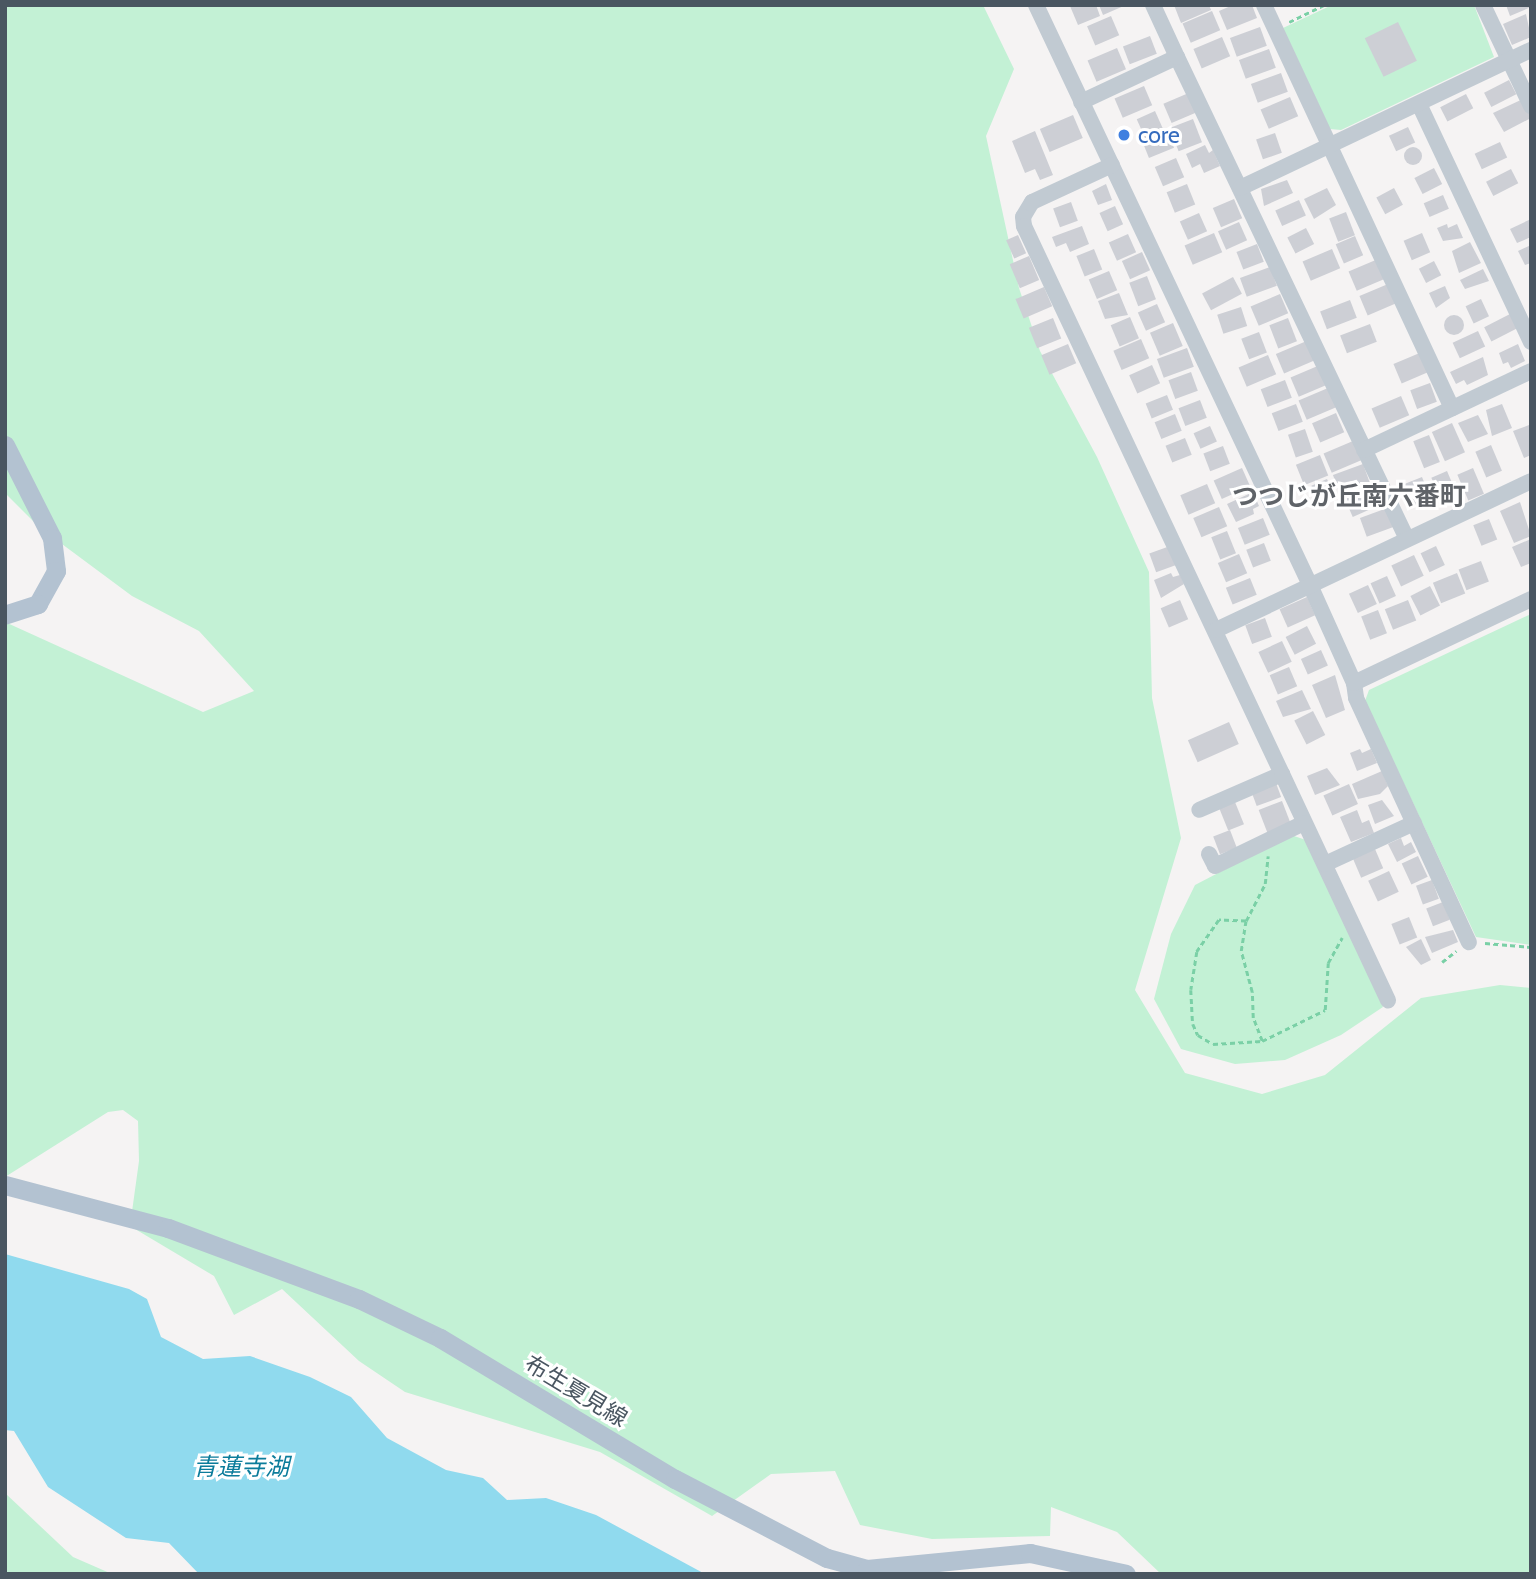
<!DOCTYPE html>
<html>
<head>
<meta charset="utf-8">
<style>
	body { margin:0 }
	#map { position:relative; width:1536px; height:1579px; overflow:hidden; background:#f5f3f3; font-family:Cabin,"Noto Sans JP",sans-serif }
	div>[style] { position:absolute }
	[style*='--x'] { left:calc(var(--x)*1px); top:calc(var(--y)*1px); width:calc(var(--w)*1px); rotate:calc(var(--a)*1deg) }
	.green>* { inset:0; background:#c3f1d5 }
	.water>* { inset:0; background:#90daee }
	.building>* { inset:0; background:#cdcfd5; transform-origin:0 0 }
	.round { border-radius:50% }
	.path>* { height:2.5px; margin-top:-1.25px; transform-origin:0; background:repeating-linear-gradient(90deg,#7ad0a6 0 5px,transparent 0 8.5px) }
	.minor>* { height:16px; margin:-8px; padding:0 8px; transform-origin:8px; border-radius:8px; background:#c1cad2 }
	.major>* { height:19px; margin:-9.5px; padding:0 9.5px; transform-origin:9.5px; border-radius:9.5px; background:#b3c2d1 }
	.dots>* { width:19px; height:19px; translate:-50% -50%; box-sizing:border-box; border:4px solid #fff; border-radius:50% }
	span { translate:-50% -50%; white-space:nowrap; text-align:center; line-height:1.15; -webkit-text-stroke:6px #fff; paint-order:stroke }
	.shop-label { font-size:23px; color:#366cbe }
	.left { translate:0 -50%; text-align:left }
	.street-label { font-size:23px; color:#4a5661 }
	.water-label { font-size:24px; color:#0c7c9b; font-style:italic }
	.quarter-label { font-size:26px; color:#5f6368; font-weight:700 }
	.frame { position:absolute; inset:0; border:7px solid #4a5661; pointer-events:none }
</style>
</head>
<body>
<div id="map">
	<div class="green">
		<div style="clip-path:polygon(5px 5px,983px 5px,1014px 69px,986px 136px,1019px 288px,1040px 351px,1097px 457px,1149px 572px,1152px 698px,1181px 838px,1135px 990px,1185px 1073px,1262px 1094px,1325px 1075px,1421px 998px,1500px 985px,1531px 988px,1531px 1574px,1161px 1574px,1117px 1532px,1051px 1507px,1050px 1536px,932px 1539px,860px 1525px,835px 1471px,771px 1474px,712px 1516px,600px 1452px,405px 1392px,359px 1361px,282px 1289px,234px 1315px,214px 1276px,130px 1226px,139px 1161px,138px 1121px,123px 1110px,108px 1112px,5px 1177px,5px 622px,203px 712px,254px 691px,199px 631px,132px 596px,39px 527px,5px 493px)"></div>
		<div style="clip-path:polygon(1332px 5px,1474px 5px,1494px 57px,1341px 130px,1330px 129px,1283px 28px)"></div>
		<div style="clip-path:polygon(1531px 614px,1531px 945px,1476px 937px,1365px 701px,1369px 690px)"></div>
		<div style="clip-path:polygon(1291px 835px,1306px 840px,1383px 1007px,1341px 1035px,1285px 1060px,1235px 1064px,1181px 1049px,1154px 999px,1171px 934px,1195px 885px)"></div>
		<div style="clip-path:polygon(5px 1493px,73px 1557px,112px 1574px,5px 1574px)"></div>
	</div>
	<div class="water">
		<div style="clip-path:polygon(5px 1254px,129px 1289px,147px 1299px,161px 1337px,203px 1359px,250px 1356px,310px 1377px,351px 1397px,387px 1438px,446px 1470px,483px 1478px,507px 1500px,546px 1498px,596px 1515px,705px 1574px,199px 1574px,169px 1543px,126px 1538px,48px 1487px,14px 1431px,5px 1430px)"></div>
	</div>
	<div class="building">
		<div style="clip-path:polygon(1096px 5px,1100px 16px,1078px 25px,1070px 6px)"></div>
		<div style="clip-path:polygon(1099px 5px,1126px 5px,1103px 15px)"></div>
		<div style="clip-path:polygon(1174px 5px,1209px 5px,1211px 10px,1181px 23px)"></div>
		<div style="clip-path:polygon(1233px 5px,1252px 5px,1257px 18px,1227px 30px,1219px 11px)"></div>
		<div style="clip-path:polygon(1506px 5px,1531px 5px,1531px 7px,1510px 16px)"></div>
		<div style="left:1212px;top:11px;width:21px;height:32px;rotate:67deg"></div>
		<div style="clip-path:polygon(1526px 14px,1531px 37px,1512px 45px,1503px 24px)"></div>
		<div style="left:1111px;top:16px;width:21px;height:26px;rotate:67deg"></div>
		<div style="left:1398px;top:22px;width:43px;height:37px;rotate:64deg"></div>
		<div style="left:1260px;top:27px;width:20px;height:32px;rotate:70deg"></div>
		<div style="left:1150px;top:36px;width:19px;height:29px;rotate:69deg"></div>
		<div style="left:1222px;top:37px;width:21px;height:31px;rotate:67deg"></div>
		<div style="left:1117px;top:48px;width:23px;height:32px;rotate:67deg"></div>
		<div style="left:1269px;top:49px;width:20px;height:32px;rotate:70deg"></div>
		<div style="left:1281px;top:73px;width:20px;height:32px;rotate:70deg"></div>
		<div style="left:1509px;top:80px;width:16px;height:28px;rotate:63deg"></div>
		<div style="left:1144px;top:86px;width:21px;height:32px;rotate:67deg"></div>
		<div style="left:1191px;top:92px;width:21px;height:30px;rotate:67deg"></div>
		<div style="left:1466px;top:94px;width:16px;height:29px;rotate:63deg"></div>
		<div style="left:1290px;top:97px;width:21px;height:32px;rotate:67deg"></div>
		<div style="clip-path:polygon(1525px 98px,1531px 118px,1504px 132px,1493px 113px)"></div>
		<div style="left:1155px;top:111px;width:22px;height:20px;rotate:66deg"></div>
		<div style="left:1073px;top:115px;width:25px;height:36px;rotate:67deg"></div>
		<div style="left:1193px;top:119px;width:25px;height:25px;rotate:69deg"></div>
		<div style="left:1408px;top:127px;width:17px;height:21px;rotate:65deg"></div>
		<div style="clip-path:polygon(1035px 131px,1053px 175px,1040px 180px,1035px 169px,1025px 173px,1012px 141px)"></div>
		<div style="left:1168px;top:133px;width:16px;height:27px;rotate:68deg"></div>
		<div style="left:1275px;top:133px;width:21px;height:20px;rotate:71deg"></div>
		<div style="left:1500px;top:142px;width:17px;height:28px;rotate:65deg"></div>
		<div style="clip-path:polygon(1205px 145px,1209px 153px,1213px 150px,1220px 166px,1204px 173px,1200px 164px,1192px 168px,1186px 154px)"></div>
		<div class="round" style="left:1404px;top:147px;width:18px;height:18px"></div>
		<div style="left:1176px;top:158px;width:21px;height:23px;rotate:67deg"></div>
		<div style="left:1434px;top:168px;width:18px;height:22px;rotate:63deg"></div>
		<div style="left:1511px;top:169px;width:16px;height:28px;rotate:63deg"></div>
		<div style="clip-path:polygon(1287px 180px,1293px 193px,1264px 206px,1261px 189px)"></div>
		<div style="clip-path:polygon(1106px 184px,1112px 200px,1098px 205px,1092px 191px)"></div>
		<div style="left:1187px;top:184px;width:22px;height:22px;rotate:68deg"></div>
		<div style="clip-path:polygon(1327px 188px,1336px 205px,1314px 219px,1304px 199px)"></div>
		<div style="left:1394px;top:188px;width:19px;height:20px;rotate:62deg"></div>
		<div style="left:1443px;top:195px;width:15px;height:21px;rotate:67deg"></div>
		<div style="left:1234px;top:199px;width:21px;height:23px;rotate:67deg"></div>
		<div style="left:1299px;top:200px;width:17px;height:26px;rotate:66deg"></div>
		<div style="left:1071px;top:202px;width:20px;height:19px;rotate:70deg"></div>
		<div style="left:1115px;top:206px;width:20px;height:17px;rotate:66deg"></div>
		<div style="left:1346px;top:212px;width:25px;height:18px;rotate:69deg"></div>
		<div style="left:1199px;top:213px;width:20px;height:21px;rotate:66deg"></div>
		<div style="clip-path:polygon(1531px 219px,1531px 237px,1517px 243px,1510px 229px)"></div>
		<div style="left:1239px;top:222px;width:20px;height:23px;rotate:66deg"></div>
		<div style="clip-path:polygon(1447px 224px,1448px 228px,1457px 224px,1463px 238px,1443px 241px,1437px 228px)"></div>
		<div style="clip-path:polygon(1082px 226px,1089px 244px,1070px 252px,1066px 243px,1056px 247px,1052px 237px)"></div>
		<div style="left:1306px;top:228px;width:18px;height:21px;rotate:63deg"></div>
		<div style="left:1214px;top:233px;width:21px;height:32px;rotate:67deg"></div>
		<div style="left:1422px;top:233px;width:21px;height:20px;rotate:67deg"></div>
		<div style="left:1128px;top:234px;width:20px;height:21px;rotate:66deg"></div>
		<div style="left:1018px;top:235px;width:20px;height:13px;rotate:66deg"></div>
		<div style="left:1355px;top:236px;width:21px;height:21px;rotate:67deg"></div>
		<div style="clip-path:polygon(1470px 242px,1481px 263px,1459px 273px,1452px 251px)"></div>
		<div style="left:1257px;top:244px;width:19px;height:22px;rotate:69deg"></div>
		<div style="clip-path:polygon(1531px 245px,1531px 263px,1525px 265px,1518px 251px)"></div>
		<div style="left:1094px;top:249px;width:22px;height:19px;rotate:68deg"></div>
		<div style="left:1332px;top:249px;width:21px;height:32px;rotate:67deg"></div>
		<div style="left:1142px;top:252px;width:20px;height:22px;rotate:66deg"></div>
		<div style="left:1029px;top:256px;width:26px;height:21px;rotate:67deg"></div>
		<div style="left:1378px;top:259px;width:21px;height:32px;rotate:67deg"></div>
		<div style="left:1434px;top:261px;width:16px;height:17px;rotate:63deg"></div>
		<div style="left:1270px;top:267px;width:20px;height:32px;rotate:70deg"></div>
		<div style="clip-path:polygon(1483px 269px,1489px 281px,1465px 289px,1460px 280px)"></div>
		<div style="left:1109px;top:271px;width:21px;height:22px;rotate:67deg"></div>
		<div style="left:1147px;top:276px;width:25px;height:19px;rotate:69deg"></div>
		<div style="left:1233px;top:277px;width:19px;height:35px;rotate:62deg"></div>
		<div style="left:1388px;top:284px;width:21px;height:31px;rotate:67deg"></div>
		<div style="clip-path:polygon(1445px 286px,1450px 298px,1436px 308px,1429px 293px)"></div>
		<div style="left:1044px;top:287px;width:21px;height:31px;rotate:67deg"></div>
		<div style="clip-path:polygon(1119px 293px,1128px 315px,1105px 319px,1098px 301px)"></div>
		<div style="left:1280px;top:294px;width:21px;height:32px;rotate:67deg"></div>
		<div style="left:1481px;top:299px;width:19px;height:17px;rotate:65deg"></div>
		<div style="left:1350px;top:300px;width:19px;height:32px;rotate:69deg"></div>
		<div style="left:1157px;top:304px;width:20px;height:21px;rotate:66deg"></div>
		<div style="left:1241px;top:307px;width:20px;height:25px;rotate:72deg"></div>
		<div style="left:1510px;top:314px;width:16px;height:29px;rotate:63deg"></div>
		<div class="round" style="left:1444px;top:315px;width:20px;height:20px"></div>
		<div style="left:1130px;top:317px;width:23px;height:21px;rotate:67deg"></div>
		<div style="left:1053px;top:318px;width:22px;height:26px;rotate:68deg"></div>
		<div style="left:1288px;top:318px;width:25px;height:20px;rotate:69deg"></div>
		<div style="left:1173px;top:323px;width:25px;height:25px;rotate:67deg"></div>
		<div style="left:1370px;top:324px;width:19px;height:32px;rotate:69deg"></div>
		<div style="left:1478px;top:331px;width:17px;height:28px;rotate:65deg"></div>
		<div style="left:1259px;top:332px;width:22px;height:19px;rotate:69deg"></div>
		<div style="left:1141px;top:339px;width:21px;height:30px;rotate:67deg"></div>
		<div style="left:1309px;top:340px;width:21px;height:36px;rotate:67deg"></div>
		<div style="left:1068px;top:344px;width:21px;height:29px;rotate:67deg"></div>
		<div style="clip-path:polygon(1518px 344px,1525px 361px,1511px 368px,1508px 362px,1503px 364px,1499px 353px)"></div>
		<div style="left:1187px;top:348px;width:20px;height:32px;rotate:70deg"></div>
		<div style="left:1422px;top:352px;width:21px;height:31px;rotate:67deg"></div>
		<div style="left:1268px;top:355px;width:21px;height:32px;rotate:67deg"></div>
		<div style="clip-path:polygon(1483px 357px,1488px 375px,1467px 385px,1464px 380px,1456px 384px,1450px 372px)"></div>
		<div style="left:1152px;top:365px;width:20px;height:25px;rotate:66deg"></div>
		<div style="left:1320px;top:365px;width:21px;height:32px;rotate:67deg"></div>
		<div style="left:1191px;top:372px;width:20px;height:24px;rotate:70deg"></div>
		<div style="left:1285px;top:380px;width:19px;height:26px;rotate:69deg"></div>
		<div style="left:1430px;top:383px;width:20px;height:21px;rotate:70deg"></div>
		<div style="left:1328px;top:388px;width:21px;height:32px;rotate:67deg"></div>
		<div style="left:1167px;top:395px;width:16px;height:23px;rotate:68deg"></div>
		<div style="left:1401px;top:396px;width:21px;height:32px;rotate:67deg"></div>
		<div style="left:1200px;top:400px;width:19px;height:23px;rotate:69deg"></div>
		<div style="left:1296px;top:404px;width:19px;height:26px;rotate:69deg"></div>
		<div style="clip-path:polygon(1502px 404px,1512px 428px,1492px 436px,1486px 410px)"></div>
		<div style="left:1336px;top:413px;width:21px;height:26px;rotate:67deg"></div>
		<div style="left:1175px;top:414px;width:18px;height:22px;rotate:68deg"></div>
		<div style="clip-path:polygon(1478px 415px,1488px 434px,1468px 442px,1458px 423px)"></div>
		<div style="left:1452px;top:423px;width:32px;height:22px;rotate:66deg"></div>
		<div style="clip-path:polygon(1529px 425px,1531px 455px,1524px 458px,1513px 431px)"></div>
		<div style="left:1210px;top:426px;width:17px;height:18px;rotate:66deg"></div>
		<div style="left:1305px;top:429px;width:24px;height:18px;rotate:71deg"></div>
		<div style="left:1429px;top:435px;width:29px;height:17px;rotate:68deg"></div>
		<div style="left:1185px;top:438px;width:18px;height:21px;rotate:68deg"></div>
		<div style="left:1353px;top:441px;width:21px;height:32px;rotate:67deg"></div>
		<div style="left:1491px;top:445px;width:28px;height:17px;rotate:67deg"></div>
		<div style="left:1223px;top:446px;width:19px;height:21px;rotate:69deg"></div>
		<div style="left:1320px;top:455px;width:22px;height:26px;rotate:68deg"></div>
		<div style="left:1363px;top:464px;width:20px;height:32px;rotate:70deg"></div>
		<div style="left:1242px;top:468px;width:20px;height:31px;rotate:66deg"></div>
		<div style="left:1473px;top:468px;width:28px;height:17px;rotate:67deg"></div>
		<div style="left:1447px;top:471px;width:28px;height:17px;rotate:67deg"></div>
		<div style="left:1422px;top:477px;width:24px;height:23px;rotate:68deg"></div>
		<div style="left:1327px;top:479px;width:21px;height:17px;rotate:67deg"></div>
		<div style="left:1207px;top:484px;width:21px;height:29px;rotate:67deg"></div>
		<div style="left:1362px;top:491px;width:20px;height:19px;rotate:66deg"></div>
		<div style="clip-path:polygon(1253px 492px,1259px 506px,1253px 509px,1254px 514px,1236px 522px,1227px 504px)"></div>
		<div style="clip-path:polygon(1520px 502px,1531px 536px,1514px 543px,1500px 511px)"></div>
		<div style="left:1219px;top:507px;width:21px;height:28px;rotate:67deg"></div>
		<div style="left:1390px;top:507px;width:20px;height:32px;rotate:70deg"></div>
		<div style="left:1263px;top:518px;width:18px;height:27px;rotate:68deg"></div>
		<div style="left:1489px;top:519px;width:22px;height:17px;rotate:68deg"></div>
		<div style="left:1227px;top:531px;width:24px;height:17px;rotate:68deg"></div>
		<div style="clip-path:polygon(1531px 539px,1531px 563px,1521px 567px,1512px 547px)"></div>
		<div style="left:1264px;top:543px;width:19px;height:19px;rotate:69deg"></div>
		<div style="left:1170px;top:546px;width:20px;height:22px;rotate:70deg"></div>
		<div style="left:1436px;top:546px;width:21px;height:17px;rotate:65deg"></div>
		<div style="left:1239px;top:554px;width:21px;height:23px;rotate:67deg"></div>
		<div style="left:1414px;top:555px;width:23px;height:25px;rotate:65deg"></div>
		<div style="left:1481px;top:561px;width:22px;height:24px;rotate:69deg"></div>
		<div style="clip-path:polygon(1171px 573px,1173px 577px,1180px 575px,1184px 584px,1161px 598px,1154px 580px)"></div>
		<div style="left:1457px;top:573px;width:22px;height:26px;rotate:68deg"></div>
		<div style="left:1387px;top:576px;width:22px;height:18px;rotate:66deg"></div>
		<div style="left:1250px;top:578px;width:18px;height:26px;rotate:68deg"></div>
		<div style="left:1368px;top:585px;width:21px;height:21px;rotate:65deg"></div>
		<div style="left:1430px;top:586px;width:22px;height:22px;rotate:63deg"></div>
		<div style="left:1307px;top:597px;width:20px;height:30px;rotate:66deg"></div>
		<div style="left:1180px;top:600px;width:21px;height:21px;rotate:67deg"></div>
		<div style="left:1408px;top:600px;width:22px;height:25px;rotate:68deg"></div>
		<div style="left:1378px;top:610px;width:25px;height:18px;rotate:69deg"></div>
		<div style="left:1265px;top:618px;width:20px;height:21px;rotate:70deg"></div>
		<div style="left:1307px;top:626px;width:20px;height:24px;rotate:63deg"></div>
		<div style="left:1282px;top:641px;width:23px;height:26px;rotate:65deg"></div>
		<div style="left:1321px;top:650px;width:17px;height:22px;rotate:66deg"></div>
		<div style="left:1289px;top:667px;width:21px;height:21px;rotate:67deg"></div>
		<div style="clip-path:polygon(1335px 675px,1345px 710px,1326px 718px,1312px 685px)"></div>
		<div style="clip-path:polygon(1302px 690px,1311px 709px,1283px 717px,1276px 701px)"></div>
		<div style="left:1313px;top:711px;width:27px;height:21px;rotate:63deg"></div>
		<div style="left:1229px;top:722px;width:24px;height:45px;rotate:66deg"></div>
		<div style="clip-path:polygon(1360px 749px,1362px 753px,1371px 749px,1377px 763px,1357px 771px,1350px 753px)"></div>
		<div style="clip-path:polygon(1327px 768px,1340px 785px,1315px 795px,1307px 776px)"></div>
		<div style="clip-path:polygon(1382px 771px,1388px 786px,1380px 794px,1358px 799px,1352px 784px)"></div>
		<div style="left:1276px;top:783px;width:15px;height:26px;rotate:70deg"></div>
		<div style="left:1349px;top:784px;width:22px;height:28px;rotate:66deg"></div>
		<div style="clip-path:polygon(1382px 800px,1394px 816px,1375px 824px,1368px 805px)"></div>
		<div style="left:1282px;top:801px;width:25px;height:25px;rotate:69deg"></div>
		<div style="left:1235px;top:802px;width:24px;height:17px;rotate:68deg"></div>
		<div style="clip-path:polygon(1357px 810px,1362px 823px,1369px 820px,1374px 833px,1351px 842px,1340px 817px)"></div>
		<div style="left:1230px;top:830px;width:19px;height:18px;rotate:69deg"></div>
		<div style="clip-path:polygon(1401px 838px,1404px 846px,1411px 842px,1416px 852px,1397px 862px,1388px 844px)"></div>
		<div style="left:1375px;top:849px;width:21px;height:24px;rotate:67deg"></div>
		<div style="left:1418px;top:856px;width:23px;height:18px;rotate:65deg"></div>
		<div style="left:1389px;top:871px;width:23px;height:23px;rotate:65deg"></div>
		<div style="left:1432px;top:880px;width:20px;height:17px;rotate:70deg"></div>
		<div style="left:1443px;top:902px;width:19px;height:18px;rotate:69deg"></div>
		<div style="left:1409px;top:917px;width:22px;height:19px;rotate:68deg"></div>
		<div style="clip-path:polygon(1453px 930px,1458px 942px,1432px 953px,1425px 937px)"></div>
		<div style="clip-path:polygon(1421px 939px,1431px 960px,1421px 965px,1406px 947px)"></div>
	</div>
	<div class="path">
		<div style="--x:1289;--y:22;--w:39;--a:-26"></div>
		<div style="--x:1246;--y:921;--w:27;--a:-178"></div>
		<div style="--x:1219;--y:920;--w:39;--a:125"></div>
		<div style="--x:1197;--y:952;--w:38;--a:99"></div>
		<div style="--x:1191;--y:990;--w:34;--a:87"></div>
		<div style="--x:1193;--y:1024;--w:12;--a:66"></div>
		<div style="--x:1198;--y:1035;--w:17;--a:31"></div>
		<div style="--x:1213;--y:1044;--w:49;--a:-3.5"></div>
		<div style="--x:1262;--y:1041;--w:70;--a:-26.2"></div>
		<div style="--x:1325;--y:1010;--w:47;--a:-86.3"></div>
		<div style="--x:1328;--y:963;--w:29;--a:-61"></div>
		<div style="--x:1485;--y:943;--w:46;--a:5"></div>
		<div style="--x:1442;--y:962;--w:18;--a:-38"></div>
		<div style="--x:1262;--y:1041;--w:25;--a:-111"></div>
		<div style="--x:1253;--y:1018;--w:26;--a:-92"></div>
		<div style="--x:1252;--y:992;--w:42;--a:-105"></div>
		<div style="--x:1241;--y:951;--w:30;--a:-81"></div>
		<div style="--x:1246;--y:921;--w:42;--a:-62.8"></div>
		<div style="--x:1265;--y:884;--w:28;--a:-84"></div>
	</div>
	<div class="minor">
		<div style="--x:1036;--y:5;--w:641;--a:64.71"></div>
		<div style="--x:1310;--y:585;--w:107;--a:65.8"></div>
		<div style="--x:1354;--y:683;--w:15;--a:82"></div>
		<div style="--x:1356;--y:698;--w:269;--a:65.2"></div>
		<div style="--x:1264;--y:5;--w:445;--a:65"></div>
		<div style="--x:1483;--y:5;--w:112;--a:64.6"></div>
		<div style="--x:1177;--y:57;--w:534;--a:64.49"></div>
		<div style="--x:1081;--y:102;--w:106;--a:-25.1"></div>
		<div style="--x:1177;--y:57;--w:57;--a:-114.8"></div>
		<div style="--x:1419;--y:104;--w:263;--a:64.8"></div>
		<div style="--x:1112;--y:165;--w:88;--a:155.2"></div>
		<div style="--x:1032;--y:202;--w:17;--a:121"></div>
		<div style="--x:1023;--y:217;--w:9;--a:84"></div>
		<div style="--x:1024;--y:226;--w:606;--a:64.79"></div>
		<div style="--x:1282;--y:774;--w:90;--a:156.6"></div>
		<div style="--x:1240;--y:188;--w:322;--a:-25.4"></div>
		<div style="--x:1364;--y:450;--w:185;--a:-25.3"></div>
		<div style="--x:1216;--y:630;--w:348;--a:-25.3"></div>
		<div style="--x:1354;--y:683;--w:196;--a:-25.4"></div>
		<div style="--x:1282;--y:774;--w:250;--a:64.9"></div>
		<div style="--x:1209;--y:854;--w:13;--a:63"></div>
		<div style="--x:1215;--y:866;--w:99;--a:-25.8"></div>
		<div style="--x:1325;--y:864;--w:98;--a:-24.7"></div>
	</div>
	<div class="major">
		<div style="--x:5;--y:445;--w:104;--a:63.2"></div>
		<div style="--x:52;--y:538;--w:33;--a:83"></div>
		<div style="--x:56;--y:571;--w:38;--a:119"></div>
		<div style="--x:38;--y:604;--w:35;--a:162"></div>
		<div style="--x:5;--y:1185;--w:169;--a:14.8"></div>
		<div style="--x:168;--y:1228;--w:204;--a:20.4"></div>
		<div style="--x:359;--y:1299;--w:90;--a:25.7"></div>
		<div style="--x:440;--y:1338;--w:274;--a:31"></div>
		<div style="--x:675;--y:1479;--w:171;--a:27.5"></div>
		<div style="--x:827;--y:1558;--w:41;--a:15.4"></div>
		<div style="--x:867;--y:1569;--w:164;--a:-5.6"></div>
		<div style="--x:1030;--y:1553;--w:98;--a:12.3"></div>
	</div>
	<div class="dots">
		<div style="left:1124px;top:135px;background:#3f7fe0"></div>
	</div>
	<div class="shop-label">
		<span class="left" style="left:1138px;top:135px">core</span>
	</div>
	<div class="street-label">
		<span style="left:576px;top:1391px;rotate:31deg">布生夏見線</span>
	</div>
	<div class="water-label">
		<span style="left:241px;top:1467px">青蓮寺湖</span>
	</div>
	<div class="quarter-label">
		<span style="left:1349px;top:497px">つつじが丘南六番町</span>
	</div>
	<div class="frame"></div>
</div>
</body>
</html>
